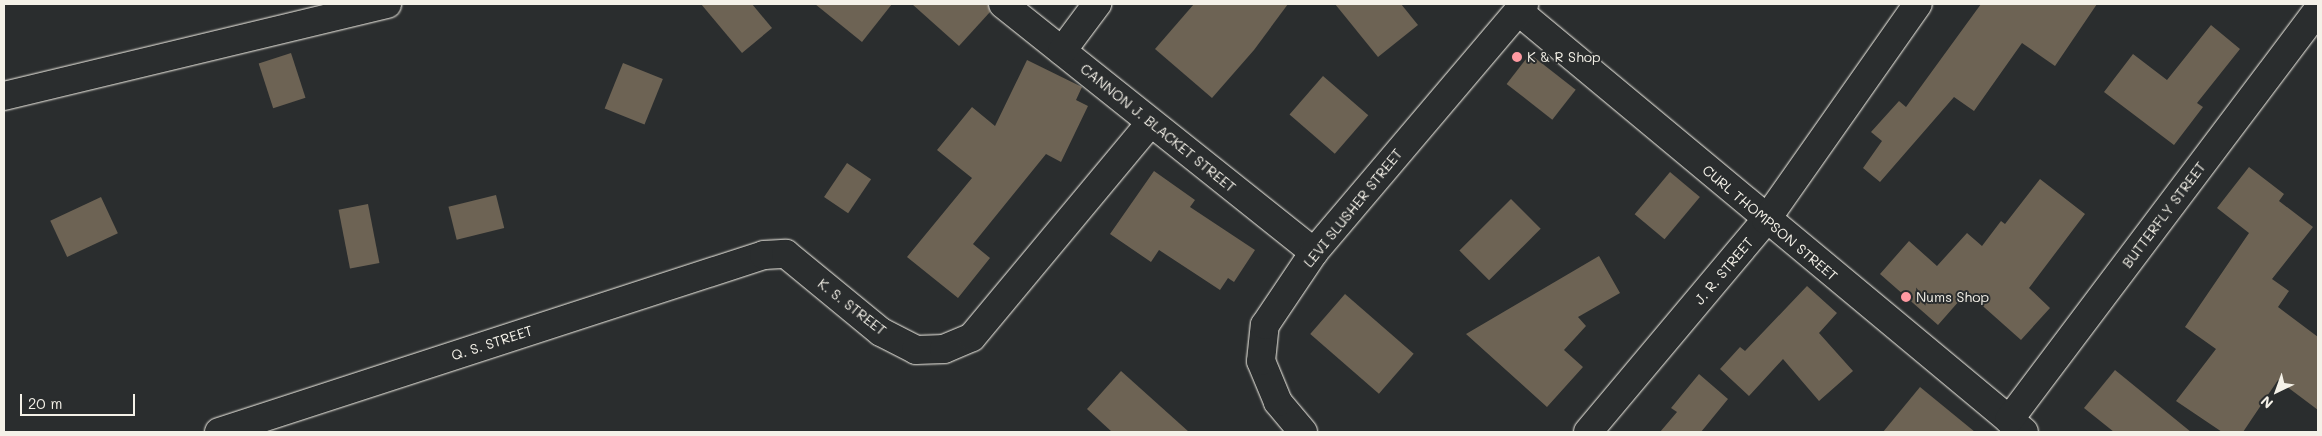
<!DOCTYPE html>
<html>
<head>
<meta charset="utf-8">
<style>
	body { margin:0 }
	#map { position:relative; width:2322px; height:436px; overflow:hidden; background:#2a2d2e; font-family:Mali,sans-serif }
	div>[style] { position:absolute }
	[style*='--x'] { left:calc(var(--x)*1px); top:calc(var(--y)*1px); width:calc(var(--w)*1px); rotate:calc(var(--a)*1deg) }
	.building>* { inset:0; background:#6d6354; transform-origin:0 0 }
	.roads { filter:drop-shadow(0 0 1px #f4f1e8) drop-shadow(0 0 1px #f4f1e8) }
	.minor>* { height:28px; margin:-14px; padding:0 14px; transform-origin:14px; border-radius:14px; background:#2a2d2e }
	.dots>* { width:14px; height:14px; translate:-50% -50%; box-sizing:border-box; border:2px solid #2a2d2e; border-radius:50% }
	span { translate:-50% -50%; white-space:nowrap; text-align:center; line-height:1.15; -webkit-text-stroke:4px #2a2d2e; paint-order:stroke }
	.poi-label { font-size:14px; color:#f4f1e8 }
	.left { translate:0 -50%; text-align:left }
	.street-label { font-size:14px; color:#f4f1e8 }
	.frame { position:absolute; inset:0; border:5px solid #f4f1e8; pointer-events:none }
	.north { position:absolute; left:2252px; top:366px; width:50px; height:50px; -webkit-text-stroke:4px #2a2d2e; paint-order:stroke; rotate:222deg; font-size:14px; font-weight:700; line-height:20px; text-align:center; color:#f4f1e8 }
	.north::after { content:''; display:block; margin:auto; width:18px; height:22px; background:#f4f1e8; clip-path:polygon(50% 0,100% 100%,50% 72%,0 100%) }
	.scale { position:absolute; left:20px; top:394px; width:115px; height:22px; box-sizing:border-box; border:2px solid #f4f1e8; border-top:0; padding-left:6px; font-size:15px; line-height:18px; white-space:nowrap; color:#f4f1e8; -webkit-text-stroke:4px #2a2d2e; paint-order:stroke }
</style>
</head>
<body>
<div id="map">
	<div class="building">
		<div style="clip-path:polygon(701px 4px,752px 4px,772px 28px,742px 53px)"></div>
		<div style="clip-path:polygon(815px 4px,892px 4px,862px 42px)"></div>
		<div style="clip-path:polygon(912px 4px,988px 4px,990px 12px,959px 46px)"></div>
		<div style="clip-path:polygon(1194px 4px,1288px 4px,1254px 50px,1212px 98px,1155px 49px)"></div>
		<div style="clip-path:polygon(1335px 4px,1401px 4px,1418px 25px,1378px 57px)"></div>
		<div style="clip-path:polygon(1981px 4px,2097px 4px,2055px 66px,2022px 43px,1974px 111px,1954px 97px,1880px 182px,1863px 168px,1882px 141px,1871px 132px,1899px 101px,1906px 107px)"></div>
		<div style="clip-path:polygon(2211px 25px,2240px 49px,2197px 103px,2203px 107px,2174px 145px,2104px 92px,2133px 54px,2167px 80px)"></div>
		<div style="left:291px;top:53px;width:47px;height:34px;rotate:72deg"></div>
		<div style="left:1530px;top:54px;width:58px;height:38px;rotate:38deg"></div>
		<div style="clip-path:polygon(1027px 60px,1082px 87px,1076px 100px,1088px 106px,1061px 162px,1046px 154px,973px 244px,990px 258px,958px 298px,907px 257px,972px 178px,937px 150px,972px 107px,995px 126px)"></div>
		<div style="left:623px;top:63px;width:43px;height:49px;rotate:22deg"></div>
		<div style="left:1323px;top:76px;width:60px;height:51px;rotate:41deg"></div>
		<div style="left:847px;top:163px;width:29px;height:41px;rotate:34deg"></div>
		<div style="clip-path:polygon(2249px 167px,2284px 194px,2279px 201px,2313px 227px,2272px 279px,2289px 291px,2278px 307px,2318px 337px,2318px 410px,2278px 380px,2243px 432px,2222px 432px,2176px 401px,2216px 349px,2185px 327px,2249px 233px,2217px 208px)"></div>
		<div style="clip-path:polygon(1154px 171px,1195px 200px,1190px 207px,1255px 250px,1234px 282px,1228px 278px,1220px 290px,1159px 250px,1151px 262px,1110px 234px)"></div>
		<div style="left:1670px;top:172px;width:39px;height:55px;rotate:40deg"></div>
		<div style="clip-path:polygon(2040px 179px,2085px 214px,2029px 288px,2050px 308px,2021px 340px,1967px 292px,1938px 325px,1880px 274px,1909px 241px,1937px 266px,1967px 233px,1982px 246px,2001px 221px,2005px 224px)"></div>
		<div style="left:496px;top:195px;width:34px;height:49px;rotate:76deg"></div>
		<div style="left:101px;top:197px;width:40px;height:56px;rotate:65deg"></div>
		<div style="left:1511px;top:199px;width:42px;height:73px;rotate:45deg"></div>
		<div style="left:368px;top:204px;width:60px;height:30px;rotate:79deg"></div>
		<div style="clip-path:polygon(1599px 256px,1620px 293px,1578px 317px,1586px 326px,1564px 350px,1583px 367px,1547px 407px,1466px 334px)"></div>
		<div style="clip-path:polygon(1807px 286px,1837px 313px,1819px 333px,1853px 371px,1819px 401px,1783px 359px,1749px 396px,1720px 369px,1740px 347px,1745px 351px)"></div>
		<div style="left:1345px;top:294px;width:91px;height:53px;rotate:41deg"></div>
		<div style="clip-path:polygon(2115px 370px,2191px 432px,2114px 432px,2084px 408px)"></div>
		<div style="clip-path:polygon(1121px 371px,1189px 432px,1112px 432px,1087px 409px)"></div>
		<div style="clip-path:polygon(1699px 374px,1728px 399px,1701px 432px,1660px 432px,1677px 412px,1671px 408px)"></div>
		<div style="clip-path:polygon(1920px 387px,1975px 432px,1883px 432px)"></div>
	</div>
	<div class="roads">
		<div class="minor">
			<div style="--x:1003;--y:4;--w:398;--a:38.6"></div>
			<div style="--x:1518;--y:11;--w:658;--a:39.76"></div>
			<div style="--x:1062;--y:51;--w:59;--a:-53.3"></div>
			<div style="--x:4;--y:96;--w:394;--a:-13.5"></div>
			<div style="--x:2009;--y:420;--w:513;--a:-53"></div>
			<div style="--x:219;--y:432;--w:573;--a:-17.99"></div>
			<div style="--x:764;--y:255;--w:22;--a:-3"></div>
			<div style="--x:786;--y:254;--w:123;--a:39.4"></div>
			<div style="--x:881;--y:332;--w:39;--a:27"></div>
			<div style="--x:916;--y:350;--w:28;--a:-2"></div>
			<div style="--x:944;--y:349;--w:30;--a:-23"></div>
			<div style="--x:972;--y:337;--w:278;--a:-50.2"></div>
			<div style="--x:1303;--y:432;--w:39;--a:-130"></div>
			<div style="--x:1278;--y:402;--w:44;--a:-112.5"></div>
			<div style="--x:1261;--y:361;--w:36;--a:-84"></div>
			<div style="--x:1265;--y:325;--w:88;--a:-56.1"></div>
			<div style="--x:1314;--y:252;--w:325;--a:-49.7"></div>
			<div style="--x:1588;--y:432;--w:277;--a:-50"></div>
			<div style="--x:1766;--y:220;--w:264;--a:-54.9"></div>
		</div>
	</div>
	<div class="dots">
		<div style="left:1517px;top:57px;background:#ff9aa2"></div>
		<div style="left:1906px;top:297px;background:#ff9aa2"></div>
	</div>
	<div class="poi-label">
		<span class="left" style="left:1527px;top:57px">K &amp; R Shop</span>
		<span class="left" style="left:1916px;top:297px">Nums Shop</span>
	</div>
	<div class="street-label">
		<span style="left:1158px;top:128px;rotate:39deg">CANNON J. BLACKET STREET</span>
		<span style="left:1353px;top:208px;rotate:-51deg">LEVI SLUSHER STREET</span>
		<span style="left:2164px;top:215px;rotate:-53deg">BUTTERFLY STREET</span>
		<span style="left:1770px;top:223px;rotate:40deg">CURL THOMPSON STREET</span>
		<span style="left:1724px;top:271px;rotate:-50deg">J. R. STREET</span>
		<span style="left:852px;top:307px;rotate:38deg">K. S. STREET</span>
		<span style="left:492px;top:343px;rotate:-18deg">Q. S. STREET</span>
	</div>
	<div class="frame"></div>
	<div class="north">N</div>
	<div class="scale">20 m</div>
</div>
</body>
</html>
